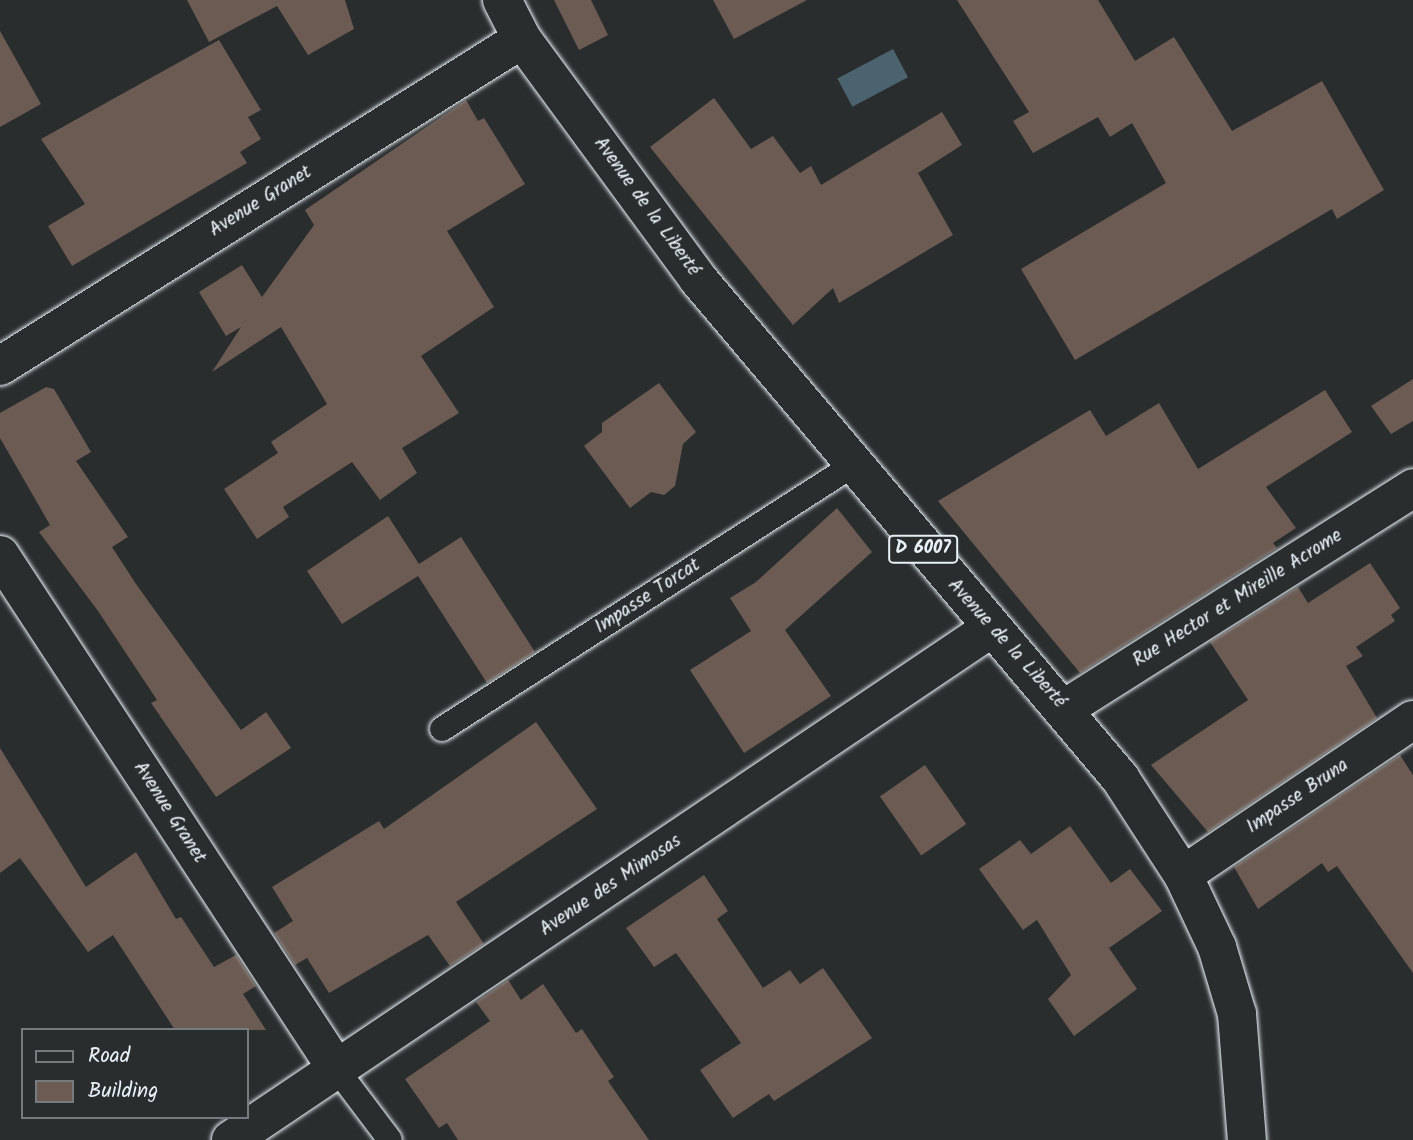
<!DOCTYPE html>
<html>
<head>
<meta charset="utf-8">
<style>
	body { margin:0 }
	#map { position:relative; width:1413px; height:1140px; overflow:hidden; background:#2a2d2e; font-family:Kalam,sans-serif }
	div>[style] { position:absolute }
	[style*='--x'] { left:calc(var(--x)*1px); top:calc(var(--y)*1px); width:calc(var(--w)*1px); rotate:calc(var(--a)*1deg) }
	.water>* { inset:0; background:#4b626f; transform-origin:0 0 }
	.building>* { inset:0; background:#6b5b53; transform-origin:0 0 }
	.roads { filter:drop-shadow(0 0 2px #e8f1f8) drop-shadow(0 0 2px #e8f1f8) }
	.service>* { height:24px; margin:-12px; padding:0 12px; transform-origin:12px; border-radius:12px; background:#2a2d2e }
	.minor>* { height:38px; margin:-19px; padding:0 19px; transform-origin:19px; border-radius:19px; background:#2a2d2e }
	.primary>* { height:38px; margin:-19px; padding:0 19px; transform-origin:19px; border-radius:19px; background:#2a2d2e }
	span { translate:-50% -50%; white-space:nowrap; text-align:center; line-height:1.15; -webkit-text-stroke:5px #2a2d2e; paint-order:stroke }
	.shield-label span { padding:2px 5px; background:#2a2d2e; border:2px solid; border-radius:5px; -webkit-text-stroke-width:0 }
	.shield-label { font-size:18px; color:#e8f1f8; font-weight:700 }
	.street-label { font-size:19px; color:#e8f1f8 }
	.legend { position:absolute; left:21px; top:1028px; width:228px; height:91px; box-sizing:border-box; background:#2a2d2e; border:2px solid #767b7f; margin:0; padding:9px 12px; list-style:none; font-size:21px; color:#e8f1f8 }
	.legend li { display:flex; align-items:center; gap:14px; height:35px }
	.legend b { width:35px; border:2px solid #767b7f }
</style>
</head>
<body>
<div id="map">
	<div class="water">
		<div style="left:893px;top:49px;width:32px;height:63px;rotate:62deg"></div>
	</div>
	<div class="building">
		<div style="clip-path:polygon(187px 0,345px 0,354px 29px,308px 55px,277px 6px,209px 42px)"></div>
		<div style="clip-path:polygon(554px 0,591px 0,608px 35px,579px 50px)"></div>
		<div style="clip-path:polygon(713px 0,807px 0,734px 39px)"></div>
		<div style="clip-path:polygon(957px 0,1098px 0,1135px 61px,1174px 37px,1232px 131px,1322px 81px,1384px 190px,1337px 219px,1332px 209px,1075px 360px,1021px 269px,1166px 183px,1132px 123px,1110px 137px,1098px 117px,1033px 153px,1013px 121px,1029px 112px)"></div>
		<div style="clip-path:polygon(0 31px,41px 104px,0 127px)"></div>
		<div style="clip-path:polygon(219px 40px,261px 110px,248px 117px,261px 139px,240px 152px,247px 163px,72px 266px,48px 226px,85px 204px,41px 139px)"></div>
		<div style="clip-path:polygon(714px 98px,751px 149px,773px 136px,800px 173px,811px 166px,821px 185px,942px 112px,962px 145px,918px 173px,953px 235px,839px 303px,833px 288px,793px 325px,650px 147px)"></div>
		<div style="clip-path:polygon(466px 100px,478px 121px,484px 118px,525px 184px,447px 231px,494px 307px,421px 356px,459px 413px,402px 448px,417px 473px,380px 500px,352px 462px,283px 507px,289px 517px,257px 539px,224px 489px,278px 453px,271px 442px,327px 404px,281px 327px,212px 372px,241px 327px,226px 336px,199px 292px,242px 265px,262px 297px,314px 225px,305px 210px)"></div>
		<div style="clip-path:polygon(1413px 379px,1413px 421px,1391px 434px,1371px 406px)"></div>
		<div style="clip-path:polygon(659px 383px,696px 432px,683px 444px,675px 486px,664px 495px,651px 492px,630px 508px,584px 446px,602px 432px,602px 423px)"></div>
		<div style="clip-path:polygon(46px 387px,54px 389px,91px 452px,76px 461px,128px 537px,112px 547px,136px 584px,241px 730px,266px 712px,291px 748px,216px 797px,151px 703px,157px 700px,98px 611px,39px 532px,50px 525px,0 438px,0 413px)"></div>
		<div style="clip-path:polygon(1325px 390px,1352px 432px,1266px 487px,1296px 528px,1273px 543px,1277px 548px,1080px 673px,938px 501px,1090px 410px,1106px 436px,1159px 403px,1198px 469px)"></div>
		<div style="clip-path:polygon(837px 508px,872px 552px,785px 630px,831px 696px,744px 753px,690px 670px,751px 631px,730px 598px,756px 582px)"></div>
		<div style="clip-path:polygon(388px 516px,419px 564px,461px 537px,535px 652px,487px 683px,418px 576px,342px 624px,307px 571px)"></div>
		<div style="clip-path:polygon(1370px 563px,1400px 608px,1391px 615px,1395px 621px,1356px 647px,1363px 656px,1346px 666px,1377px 718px,1208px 832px,1151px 765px,1248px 700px,1210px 642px,1298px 587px,1308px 603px)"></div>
		<div style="clip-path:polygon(536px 722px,597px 809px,456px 902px,484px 944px,450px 966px,428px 935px,329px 993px,307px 958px,295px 965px,274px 933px,293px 921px,272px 887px,379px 821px,384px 829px)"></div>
		<div style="clip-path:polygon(0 748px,86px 887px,136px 852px,176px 919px,181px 917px,214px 967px,236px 955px,256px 986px,243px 994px,266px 1030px,175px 1030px,113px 935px,88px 952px,20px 858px,0 873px)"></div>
		<div style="clip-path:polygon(1400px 755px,1413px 775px,1413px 973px,1337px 866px,1328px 872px,1322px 863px,1258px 909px,1234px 867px)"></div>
		<div style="left:925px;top:765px;width:72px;height:55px;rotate:55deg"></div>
		<div style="clip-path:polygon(1070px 826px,1111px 883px,1130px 869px,1162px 911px,1109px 948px,1137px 989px,1074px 1036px,1048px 999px,1071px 975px,1037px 920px,1023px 930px,979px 869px,1020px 840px,1031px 854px)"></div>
		<div style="clip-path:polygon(704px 875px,728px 911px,717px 919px,763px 988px,790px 970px,800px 984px,823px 968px,872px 1038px,774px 1101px,769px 1094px,733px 1118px,700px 1070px,741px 1043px,676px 953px,654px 967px,626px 928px)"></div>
		<div style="clip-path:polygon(508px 980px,521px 1000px,543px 984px,576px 1033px,582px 1029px,614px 1077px,608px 1081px,649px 1140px,458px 1140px,447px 1123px,439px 1128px,405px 1079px,490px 1021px,476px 1002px)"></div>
	</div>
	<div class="roads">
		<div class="service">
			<div style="--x:442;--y:729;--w:489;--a:-32.7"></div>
			<div style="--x:338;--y:1071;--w:86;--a:53"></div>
		</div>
		<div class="minor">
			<div style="--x:0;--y:366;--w:616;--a:-32.06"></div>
			<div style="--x:0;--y:555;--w:617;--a:56.77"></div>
			<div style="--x:1064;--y:709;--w:413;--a:-32.3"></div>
			<div style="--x:1183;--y:875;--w:277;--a:-34"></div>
			<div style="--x:231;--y:1140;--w:915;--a:-33.95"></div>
		</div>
		<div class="primary">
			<div style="--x:502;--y:0;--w:44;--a:62.9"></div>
			<div style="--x:522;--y:39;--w:298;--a:53.7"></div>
			<div style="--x:698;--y:279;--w:654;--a:49.78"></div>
			<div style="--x:1120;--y:778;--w:116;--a:57"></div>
			<div style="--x:1183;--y:875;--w:80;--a:64.7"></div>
			<div style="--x:1217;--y:947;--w:70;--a:73.4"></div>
			<div style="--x:1237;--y:1014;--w:126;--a:85.5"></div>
		</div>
	</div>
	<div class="shield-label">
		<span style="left:923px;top:549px">D 6007</span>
	</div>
	<div class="street-label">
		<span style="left:261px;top:202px;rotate:-32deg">Avenue Granet</span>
		<span style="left:646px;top:207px;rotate:54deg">Avenue de la Liberté</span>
		<span style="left:648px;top:597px;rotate:-33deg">Impasse Torcat</span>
		<span style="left:1238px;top:599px;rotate:-32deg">Rue Hector et Mireille Acrome</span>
		<span style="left:1006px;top:644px;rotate:48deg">Avenue de la Liberté</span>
		<span style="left:1298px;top:797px;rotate:-34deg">Impasse Bruna</span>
		<span style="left:169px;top:813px;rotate:57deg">Avenue Granet</span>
		<span style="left:611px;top:886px;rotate:-34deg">Avenue des Mimosas</span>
	</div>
	<ul class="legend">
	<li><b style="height:9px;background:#2a2d2e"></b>Road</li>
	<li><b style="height:19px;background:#6b5b53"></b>Building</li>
	</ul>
</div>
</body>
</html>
